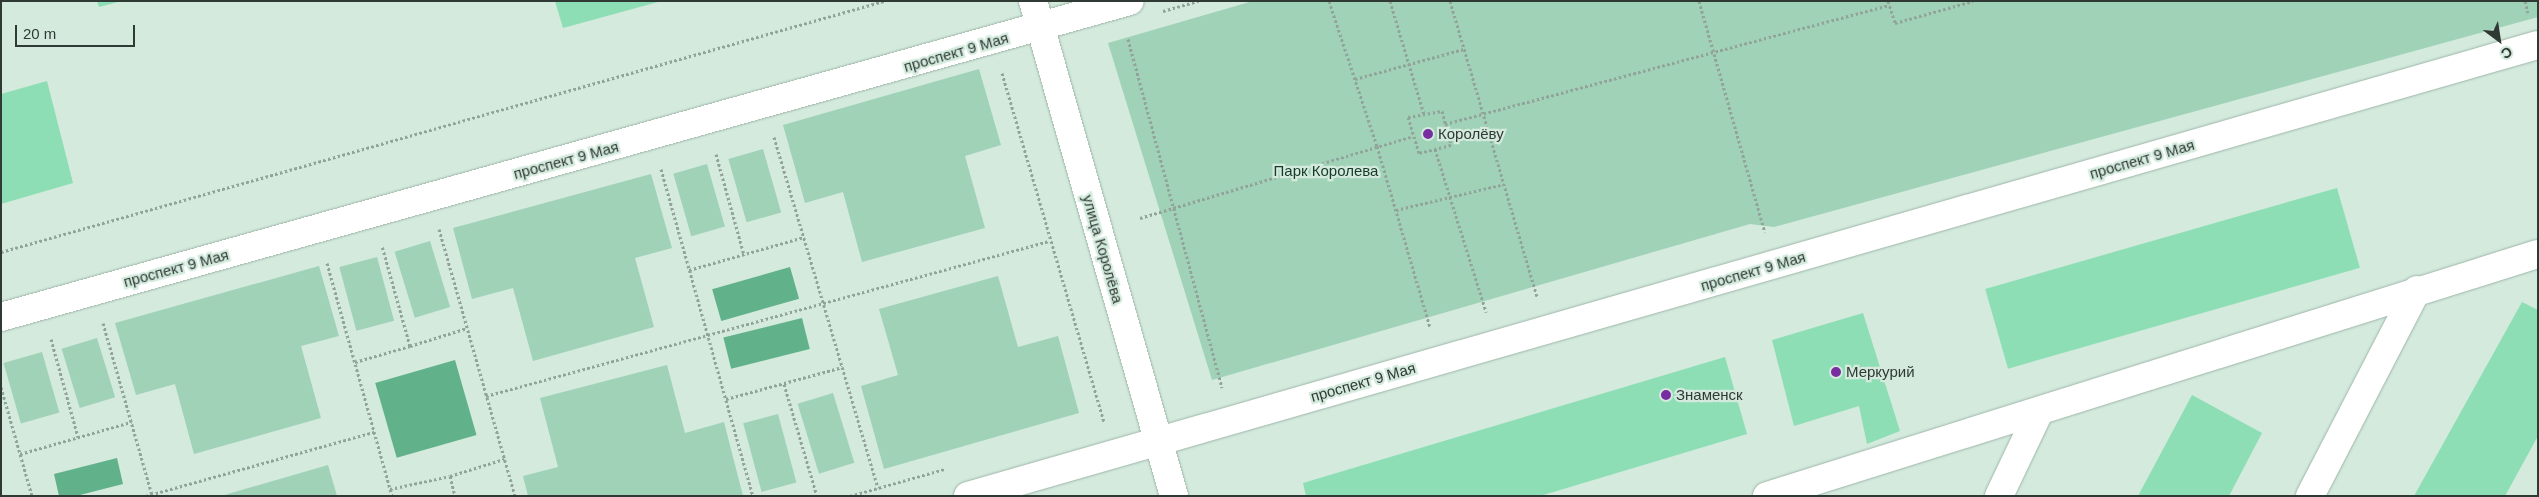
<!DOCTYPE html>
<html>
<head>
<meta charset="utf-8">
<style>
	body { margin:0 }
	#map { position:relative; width:2539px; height:497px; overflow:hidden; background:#d3eadd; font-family:Helvetica,sans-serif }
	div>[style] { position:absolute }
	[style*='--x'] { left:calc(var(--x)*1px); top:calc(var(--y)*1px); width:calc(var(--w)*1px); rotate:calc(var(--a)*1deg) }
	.green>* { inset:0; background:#9fd2b7; transform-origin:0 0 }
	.water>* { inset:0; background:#61b18a; transform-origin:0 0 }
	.building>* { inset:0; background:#8ddeb5; transform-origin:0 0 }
	.path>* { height:3px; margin-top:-1.5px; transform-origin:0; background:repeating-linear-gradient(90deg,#92a39a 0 2.5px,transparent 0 5px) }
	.roads { filter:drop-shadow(0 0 1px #9eb5a8) drop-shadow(0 0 1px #9eb5a8) }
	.minor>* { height:28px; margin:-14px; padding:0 14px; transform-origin:14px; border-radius:14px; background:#fff }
	.dots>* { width:14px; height:14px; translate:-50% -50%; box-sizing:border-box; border:2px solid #d3eadd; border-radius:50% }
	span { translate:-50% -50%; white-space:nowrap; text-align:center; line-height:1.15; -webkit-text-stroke:4.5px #d3eadd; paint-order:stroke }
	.street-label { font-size:15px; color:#303a35 }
	.poi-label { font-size:15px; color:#303a35 }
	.left { translate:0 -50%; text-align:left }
	.park-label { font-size:15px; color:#173b2a }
	.frame { position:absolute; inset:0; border:2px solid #303a35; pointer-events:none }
	.north { position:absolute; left:2474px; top:15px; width:50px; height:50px; -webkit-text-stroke:4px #d3eadd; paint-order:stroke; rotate:149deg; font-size:14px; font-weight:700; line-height:20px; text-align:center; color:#303a35 }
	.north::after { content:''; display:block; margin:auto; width:18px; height:22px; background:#303a35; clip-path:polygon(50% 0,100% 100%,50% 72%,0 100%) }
	.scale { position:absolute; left:15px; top:25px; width:120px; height:22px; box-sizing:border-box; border:2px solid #303a35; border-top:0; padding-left:6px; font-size:15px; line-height:18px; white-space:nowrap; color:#303a35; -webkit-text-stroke:4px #d3eadd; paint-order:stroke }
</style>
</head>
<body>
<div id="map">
	<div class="green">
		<div style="clip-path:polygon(1253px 1px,2538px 1px,2538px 17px,1774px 227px,1750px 224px,1212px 380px,1108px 43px)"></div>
		<div style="clip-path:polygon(979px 69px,1001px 145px,965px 156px,985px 228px,862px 262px,843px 192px,805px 203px,783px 125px)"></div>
		<div style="left:763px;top:149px;width:66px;height:36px;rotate:74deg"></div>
		<div style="left:707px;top:164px;width:65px;height:35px;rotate:74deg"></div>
		<div style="clip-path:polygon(651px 174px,672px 248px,635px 258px,654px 327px,533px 361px,513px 288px,472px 299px,453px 228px)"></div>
		<div style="left:430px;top:241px;width:69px;height:37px;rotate:73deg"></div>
		<div style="left:377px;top:257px;width:66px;height:39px;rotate:75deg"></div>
		<div style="clip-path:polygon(319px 266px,339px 336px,301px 346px,321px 418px,194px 454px,175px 384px,136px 395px,115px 323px)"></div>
		<div style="clip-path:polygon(998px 276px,1018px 347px,1058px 336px,1079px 413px,884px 469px,861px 386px,898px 375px,879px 309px)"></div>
		<div style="left:97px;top:338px;width:62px;height:37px;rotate:73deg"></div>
		<div style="left:42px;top:352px;width:63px;height:40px;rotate:74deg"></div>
		<div style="clip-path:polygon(667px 365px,685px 433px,724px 422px,743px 496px,528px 496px,523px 476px,558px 467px,540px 398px)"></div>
		<div style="left:833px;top:393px;width:73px;height:37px;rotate:73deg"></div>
		<div style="left:778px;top:414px;width:71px;height:36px;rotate:75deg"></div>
		<div style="clip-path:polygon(328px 465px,337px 496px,221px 496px)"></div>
	</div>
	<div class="water">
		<div style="left:790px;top:267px;width:33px;height:81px;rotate:74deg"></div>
		<div style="left:802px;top:318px;width:32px;height:81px;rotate:76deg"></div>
		<div style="left:455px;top:360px;width:78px;height:83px;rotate:74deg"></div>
		<div style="clip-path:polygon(117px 458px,123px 484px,76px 496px,59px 496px,54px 474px)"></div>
	</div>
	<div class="building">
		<div style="clip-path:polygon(97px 1px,118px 1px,118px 2px,99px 7px)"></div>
		<div style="clip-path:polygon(555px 1px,658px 1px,658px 2px,563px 28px)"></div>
		<div style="clip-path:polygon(47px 81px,73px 183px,1px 204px,1px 94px)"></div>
		<div style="left:2337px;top:188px;width:83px;height:366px;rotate:74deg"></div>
		<div style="clip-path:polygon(2522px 302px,2538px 310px,2538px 436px,2505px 496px,2414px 496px)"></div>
		<div style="clip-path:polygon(1863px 313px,1900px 431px,1867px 444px,1859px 406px,1794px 426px,1772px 340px)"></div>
		<div style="clip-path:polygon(1725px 357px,1747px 434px,1540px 496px,1306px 496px,1303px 483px)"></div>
		<div style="clip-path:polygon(2192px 395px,2262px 433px,2229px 496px,2138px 496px)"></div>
	</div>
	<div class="path">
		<div style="--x:1329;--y:1;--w:153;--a:71.7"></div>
		<div style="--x:1377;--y:146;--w:189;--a:73.7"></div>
		<div style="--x:1390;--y:1;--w:118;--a:73.3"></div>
		<div style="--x:1450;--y:1;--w:309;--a:73.6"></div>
		<div style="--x:1699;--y:1;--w:240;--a:74.1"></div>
		<div style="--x:1888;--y:1;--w:23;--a:72"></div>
		<div style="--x:1895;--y:23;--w:81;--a:-15.8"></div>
		<div style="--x:2525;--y:1;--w:12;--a:76"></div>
		<div style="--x:1163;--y:11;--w:37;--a:-16"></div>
		<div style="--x:1128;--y:39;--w:361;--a:74.9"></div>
		<div style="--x:1002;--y:73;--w:364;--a:73.7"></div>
		<div style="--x:1355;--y:79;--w:113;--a:-15.4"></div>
		<div style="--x:1442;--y:111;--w:35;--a:75"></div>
		<div style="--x:1451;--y:145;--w:33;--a:166"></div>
		<div style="--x:1419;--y:153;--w:38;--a:-107"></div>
		<div style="--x:1408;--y:117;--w:35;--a:-10"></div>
		<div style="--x:1445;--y:124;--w:460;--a:-15"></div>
		<div style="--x:774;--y:137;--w:366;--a:73.5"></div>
		<div style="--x:1435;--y:149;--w:171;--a:72.6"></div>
		<div style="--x:716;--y:154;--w:105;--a:74.5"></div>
		<div style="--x:661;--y:169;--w:340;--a:74.3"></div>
		<div style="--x:1396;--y:210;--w:111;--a:-13.5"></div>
		<div style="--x:1140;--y:218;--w:285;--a:-16.7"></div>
		<div style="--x:439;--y:229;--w:278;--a:74.1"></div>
		<div style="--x:1;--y:252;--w:918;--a:-15.87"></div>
		<div style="--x:327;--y:263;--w:242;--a:74.4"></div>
		<div style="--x:689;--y:270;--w:120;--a:-16"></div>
		<div style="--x:103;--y:323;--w:179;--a:74.1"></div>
		<div style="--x:51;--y:339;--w:102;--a:74.6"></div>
		<div style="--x:410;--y:346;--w:60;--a:-17.5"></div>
		<div style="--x:355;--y:362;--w:57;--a:-16.2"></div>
		<div style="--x:410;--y:346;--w:104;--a:-105.6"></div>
		<div style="--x:784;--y:384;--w:117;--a:73.6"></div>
		<div style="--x:1;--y:387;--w:113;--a:74.1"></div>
		<div style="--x:486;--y:396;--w:584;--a:-15.39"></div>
		<div style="--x:726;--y:399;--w:121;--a:-15.3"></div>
		<div style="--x:20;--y:454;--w:116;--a:-16.1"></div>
		<div style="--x:450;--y:476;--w:21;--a:76"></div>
		<div style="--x:390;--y:489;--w:61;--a:-12.2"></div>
		<div style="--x:450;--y:476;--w:57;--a:-17.5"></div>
		<div style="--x:146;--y:496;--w:237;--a:-15.7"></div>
		<div style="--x:850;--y:496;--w:99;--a:-15.9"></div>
	</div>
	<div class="roads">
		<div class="minor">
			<div style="--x:1033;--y:1;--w:515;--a:74.1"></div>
			<div style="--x:1;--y:317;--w:1172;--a:-15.64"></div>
			<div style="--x:968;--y:496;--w:1633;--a:-16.03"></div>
			<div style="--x:1767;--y:496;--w:808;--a:-17.43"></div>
			<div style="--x:1999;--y:496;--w:93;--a:-64.5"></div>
			<div style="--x:2310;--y:496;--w:232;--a:-62.6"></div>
		</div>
	</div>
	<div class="dots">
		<div style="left:1428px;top:134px;background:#782ea0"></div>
		<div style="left:1836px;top:372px;background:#782ea0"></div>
		<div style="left:1666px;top:395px;background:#782ea0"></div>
	</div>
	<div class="street-label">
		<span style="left:956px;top:52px;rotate:-16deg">проспект 9 Мая</span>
		<span style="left:2142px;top:159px;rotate:-16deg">проспект 9 Мая</span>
		<span style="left:566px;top:160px;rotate:-15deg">проспект 9 Мая</span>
		<span style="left:1103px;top:249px;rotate:74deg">улица Королёва</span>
		<span style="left:176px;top:268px;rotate:-15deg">проспект 9 Мая</span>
		<span style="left:1753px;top:271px;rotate:-16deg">проспект 9 Мая</span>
		<span style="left:1363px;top:382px;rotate:-16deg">проспект 9 Мая</span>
	</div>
	<div class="poi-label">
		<span class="left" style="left:1438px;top:134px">Королёву</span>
		<span class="left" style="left:1846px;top:372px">Меркурий</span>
		<span class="left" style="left:1676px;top:395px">Знаменск</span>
	</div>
	<div class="park-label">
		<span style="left:1326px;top:171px">Парк Королева</span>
	</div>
	<div class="frame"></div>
	<div class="north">С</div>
	<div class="scale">20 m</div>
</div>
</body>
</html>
